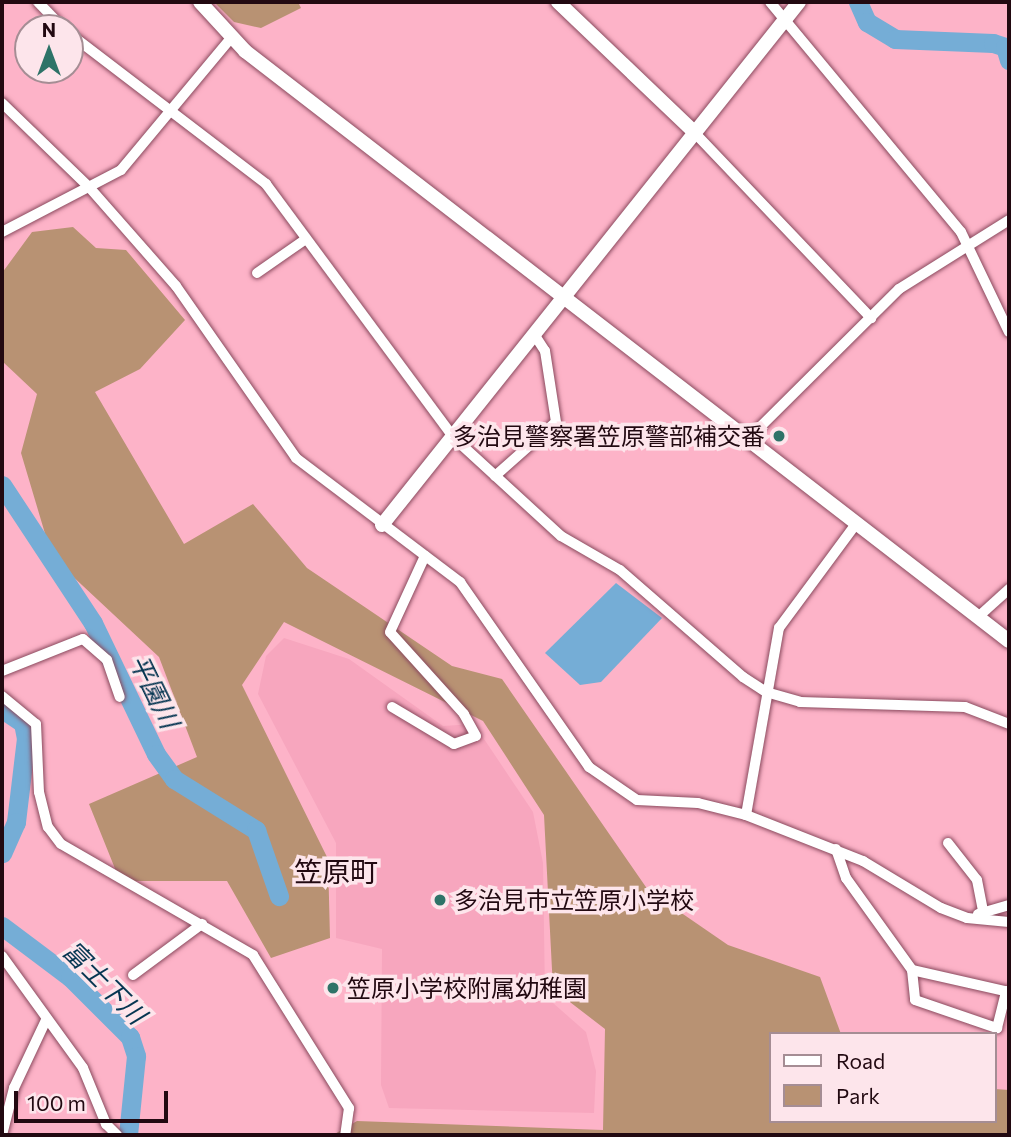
<!DOCTYPE html>
<html>
<head>
<meta charset="utf-8">
<style>
	body { margin:0 }
	#map { position:relative; width:1011px; height:1137px; overflow:hidden; background:#fdb3c8; font-family:Commissioner,"Noto Sans JP",sans-serif }
	div>[style] { position:absolute }
	[style*='--x'] { left:calc(var(--x)*1px); top:calc(var(--y)*1px); width:calc(var(--w)*1px); rotate:calc(var(--a)*1deg) }
	.built>* { inset:0; background:#f7a6be }
	.green>* { inset:0; background:#b89273 }
	.water>* { inset:0; background:#75add6 }
	.river>* { height:19px; margin:-9.5px; padding:0 9.5px; transform-origin:9.5px; border-radius:9.5px; background:#75add6 }
	.roads { filter:drop-shadow(0 0 2px #8a4a5e) drop-shadow(0 0 2px #8a4a5e) }
	.minor>* { height:10px; margin:-5px; padding:0 5px; transform-origin:5px; border-radius:5px; background:#fff }
	.tertiary>* { height:14px; margin:-7px; padding:0 7px; transform-origin:7px; border-radius:7px; background:#fff }
	.dots>* { width:19px; height:19px; translate:-50% -50%; box-sizing:border-box; border:4px solid #fde5eb; border-radius:50% }
	span { translate:-50% -50%; white-space:nowrap; text-align:center; line-height:1.15; -webkit-text-stroke:7px #fde5eb; paint-order:stroke }
	.poi-label { font-size:24px; color:#220911 }
	.right { translate:-100% -50%; text-align:right }
	.left { translate:0 -50%; text-align:left }
	.water-label { font-size:26px; color:#053551; font-style:italic }
	.quarter-label { font-size:28px; color:#220911 }
	.frame { position:absolute; inset:0; border:4px solid #220911; pointer-events:none }
	.legend { position:absolute; left:769px; top:1032px; width:228px; height:91px; box-sizing:border-box; background:#fde5eb; border:2px solid #a58d94; margin:0; padding:9px 12px; list-style:none; font-size:21px; color:#220911 }
	.legend li { display:flex; align-items:center; gap:14px; height:35px }
	.legend b { width:35px; border:2px solid #a58d94 }
	.north { position:absolute; left:14px; top:14px; width:70px; height:70px; box-sizing:border-box; background:#fde5eb; border:2px solid #a58d94; border-radius:50%; rotate:0deg; font-size:19px; font-weight:700; line-height:28px; text-align:center; color:#220911 }
	.north::after { content:''; display:block; margin:auto; width:24px; height:32px; background:#2e7368; clip-path:polygon(50% 0,100% 100%,50% 72%,0 100%) }
	.scale { position:absolute; left:14px; top:1091px; width:154px; height:32px; box-sizing:border-box; border:4px solid #220911; border-top:0; padding-left:9px; font-size:21px; line-height:24px; white-space:nowrap; color:#220911; -webkit-text-stroke:5px #fde5eb; paint-order:stroke }
</style>
</head>
<body>
<div id="map">
	<div class="built">
		<div style="clip-path:polygon(284px 638px,349px 659px,443px 726px,474px 724px,533px 812px,543px 863px,545px 996px,586px 1032px,596px 1071px,594px 1113px,389px 1108px,381px 1085px,382px 949px,336px 938px,336px 843px,258px 694px,266px 656px)"></div>
	</div>
	<div class="green">
		<div style="clip-path:polygon(214px 2px,298px 2px,301px 8px,261px 28px,234px 22px)"></div>
		<div style="clip-path:polygon(73px 227px,96px 248px,126px 250px,185px 320px,140px 369px,95px 392px,184px 544px,253px 504px,307px 568px,452px 666px,502px 679px,648px 890px,728px 945px,820px 977px,841px 1034px,771px 1034px,771px 1121px,995px 1121px,995px 1089px,1009px 1090px,1009px 1135px,333px 1135px,357px 1121px,603px 1130px,605px 1029px,553px 989px,544px 815px,483px 721px,284px 622px,242px 685px,328px 859px,330px 938px,271px 958px,227px 881px,120px 881px,89px 804px,197px 757px,159px 657px,52px 557px,21px 453px,37px 394px,2px 361px,2px 273px,32px 232px)"></div>
	</div>
	<div class="water">
		<div style="clip-path:polygon(616px 583px,662px 618px,601px 682px,580px 685px,545px 653px)"></div>
	</div>
	<div class="river">
		<div style="--x:858;--y:2;--w:22;--a:66"></div>
		<div style="--x:867;--y:22;--w:33;--a:31"></div>
		<div style="--x:895;--y:39;--w:98;--a:2.3"></div>
		<div style="--x:993;--y:43;--w:13;--a:18"></div>
		<div style="--x:1005;--y:47;--w:14;--a:73"></div>
		<div style="--x:2;--y:485;--w:165;--a:56.6"></div>
		<div style="--x:93;--y:623;--w:145;--a:64.3"></div>
		<div style="--x:156;--y:754;--w:31;--a:54"></div>
		<div style="--x:174;--y:779;--w:97;--a:31.9"></div>
		<div style="--x:256;--y:830;--w:70;--a:70.8"></div>
		<div style="--x:2;--y:709;--w:25;--a:34"></div>
		<div style="--x:23;--y:723;--w:15;--a:79"></div>
		<div style="--x:26;--y:738;--w:85;--a:96.8"></div>
		<div style="--x:16;--y:822;--w:34;--a:114"></div>
		<div style="--x:2;--y:926;--w:85;--a:36.9"></div>
		<div style="--x:70;--y:977;--w:85;--a:45"></div>
		<div style="--x:130;--y:1037;--w:20;--a:72"></div>
		<div style="--x:136;--y:1056;--w:79;--a:95.8"></div>
	</div>
	<div class="roads">
		<div class="minor">
			<div style="--x:38;--y:2;--w:36;--a:46"></div>
			<div style="--x:770;--y:2;--w:299;--a:50.3"></div>
			<div style="--x:961;--y:232;--w:111;--a:64.4"></div>
			<div style="--x:70;--y:34;--w:247;--a:37.4"></div>
			<div style="--x:266;--y:184;--w:316;--a:53.5"></div>
			<div style="--x:454;--y:438;--w:145;--a:42.5"></div>
			<div style="--x:561;--y:536;--w:68;--a:30"></div>
			<div style="--x:620;--y:570;--w:163;--a:41"></div>
			<div style="--x:743;--y:677;--w:27;--a:33"></div>
			<div style="--x:766;--y:692;--w:35;--a:16"></div>
			<div style="--x:800;--y:702;--w:165;--a:1.7"></div>
			<div style="--x:965;--y:707;--w:47;--a:21.1"></div>
			<div style="--x:2;--y:103;--w:121;--a:44"></div>
			<div style="--x:89;--y:187;--w:132;--a:48.7"></div>
			<div style="--x:176;--y:286;--w:210;--a:55.1"></div>
			<div style="--x:296;--y:458;--w:206;--a:37.1"></div>
			<div style="--x:460;--y:582;--w:226;--a:55.1"></div>
			<div style="--x:589;--y:767;--w:58;--a:34.5"></div>
			<div style="--x:637;--y:800;--w:61;--a:2.8"></div>
			<div style="--x:698;--y:803;--w:49;--a:14"></div>
			<div style="--x:746;--y:815;--w:126;--a:21.5"></div>
			<div style="--x:863;--y:861;--w:91;--a:31.1"></div>
			<div style="--x:941;--y:908;--w:28;--a:21"></div>
			<div style="--x:967;--y:918;--w:42;--a:5.4"></div>
			<div style="--x:692;--y:130;--w:260;--a:46.4"></div>
			<div style="--x:2;--y:232;--w:134;--a:-27.5"></div>
			<div style="--x:121;--y:170;--w:173;--a:-50.2"></div>
			<div style="--x:257;--y:273;--w:60;--a:-34.8"></div>
			<div style="--x:748;--y:439;--w:213;--a:-44.8"></div>
			<div style="--x:899;--y:289;--w:130;--a:-32.1"></div>
			<div style="--x:495;--y:476;--w:81;--a:-41.5"></div>
			<div style="--x:556;--y:422;--w:72;--a:-98.8"></div>
			<div style="--x:545;--y:351;--w:20;--a:-123"></div>
			<div style="--x:978;--y:617;--w:42;--a:-42.1"></div>
			<div style="--x:2;--y:671;--w:87;--a:-21.6"></div>
			<div style="--x:83;--y:639;--w:32;--a:41"></div>
			<div style="--x:107;--y:660;--w:39;--a:71"></div>
			<div style="--x:2;--y:696;--w:44;--a:39.5"></div>
			<div style="--x:36;--y:724;--w:68;--a:87.5"></div>
			<div style="--x:39;--y:792;--w:36;--a:76"></div>
			<div style="--x:48;--y:827;--w:21;--a:53"></div>
			<div style="--x:61;--y:844;--w:222;--a:30"></div>
			<div style="--x:253;--y:955;--w:181;--a:57.9"></div>
			<div style="--x:349;--y:1108;--w:27;--a:98"></div>
			<div style="--x:392;--y:707;--w:72;--a:30.8"></div>
			<div style="--x:454;--y:744;--w:23;--a:-20"></div>
			<div style="--x:476;--y:736;--w:25;--a:-119"></div>
			<div style="--x:464;--y:714;--w:110;--a:-132.1"></div>
			<div style="--x:390;--y:632;--w:84;--a:-65.3"></div>
			<div style="--x:746;--y:815;--w:190;--a:-80"></div>
			<div style="--x:779;--y:628;--w:129;--a:-53.5"></div>
			<div style="--x:948;--y:843;--w:47;--a:51.9"></div>
			<div style="--x:977;--y:880;--w:33;--a:79"></div>
			<div style="--x:836;--y:849;--w:31;--a:71"></div>
			<div style="--x:846;--y:878;--w:113;--a:54.3"></div>
			<div style="--x:912;--y:970;--w:99;--a:12.8"></div>
			<div style="--x:978;--y:914;--w:32;--a:-16"></div>
			<div style="--x:2;--y:956;--w:138;--a:54.1"></div>
			<div style="--x:83;--y:1068;--w:61;--a:67.7"></div>
			<div style="--x:106;--y:1124;--w:16;--a:45"></div>
			<div style="--x:912;--y:970;--w:30;--a:84"></div>
			<div style="--x:915;--y:1000;--w:87;--a:18.9"></div>
			<div style="--x:997;--y:1028;--w:38;--a:-76"></div>
			<div style="--x:133;--y:975;--w:86;--a:-36.5"></div>
			<div style="--x:2;--y:1135;--w:49;--a:-75.7"></div>
			<div style="--x:14;--y:1088;--w:77;--a:-64.8"></div>
		</div>
		<div class="tertiary">
			<div style="--x:200;--y:2;--w:67;--a:47.4"></div>
			<div style="--x:245;--y:51;--w:965;--a:37.68"></div>
			<div style="--x:558;--y:2;--w:185;--a:43.7"></div>
			<div style="--x:382;--y:525;--w:669;--a:-51.43"></div>
		</div>
	</div>
	<div class="dots">
		<div style="left:779px;top:436px;background:#2e7368"></div>
		<div style="left:440px;top:900px;background:#2e7368"></div>
		<div style="left:333px;top:988px;background:#2e7368"></div>
	</div>
	<div class="poi-label">
		<span class="right" style="left:765px;top:436px">多治見警察署笠原警部補交番</span>
		<span class="left" style="left:454px;top:900px">多治見市立笠原小学校</span>
		<span class="left" style="left:347px;top:988px">笠原小学校附属幼稚園</span>
	</div>
	<div class="water-label">
		<span style="left:155px;top:691px;rotate:64deg">平園川</span>
		<span style="left:105px;top:982px;rotate:45deg">富士下川</span>
	</div>
	<div class="quarter-label">
		<span style="left:336px;top:871px">笠原町</span>
	</div>
	<div class="frame"></div>
	<ul class="legend">
	<li><b style="height:9px;background:#fff"></b>Road</li>
	<li><b style="height:19px;background:#b89273"></b>Park</li>
	</ul>
	<div class="north">N</div>
	<div class="scale">100 m</div>
</div>
</body>
</html>
